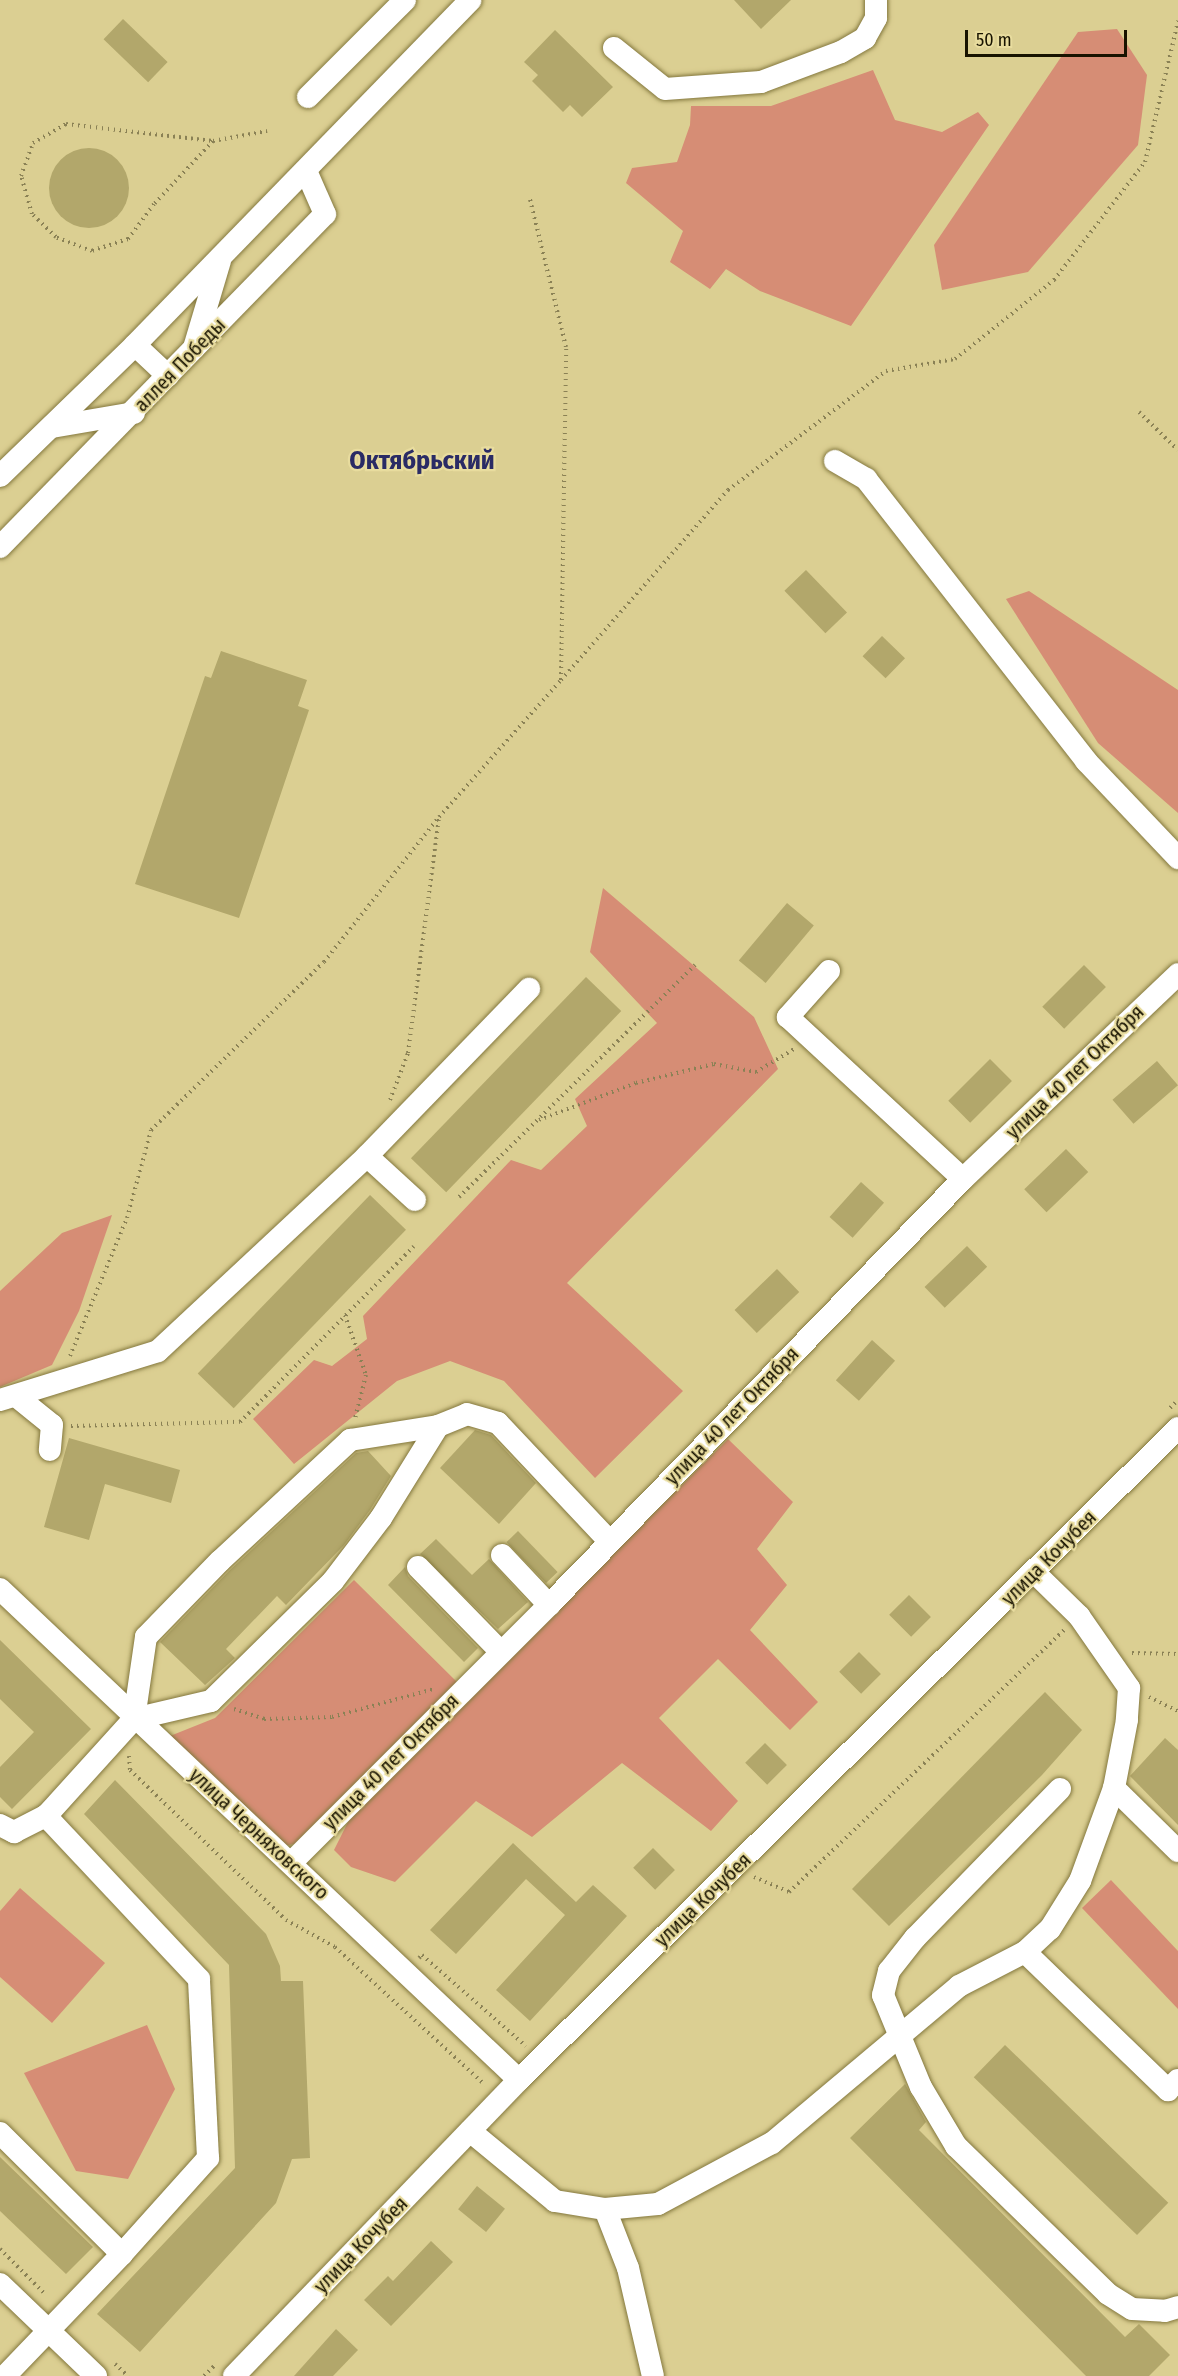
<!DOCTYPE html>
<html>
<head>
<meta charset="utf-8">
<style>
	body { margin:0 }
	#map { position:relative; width:1178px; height:2376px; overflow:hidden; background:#dbcf92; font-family:"Fira Sans Condensed",sans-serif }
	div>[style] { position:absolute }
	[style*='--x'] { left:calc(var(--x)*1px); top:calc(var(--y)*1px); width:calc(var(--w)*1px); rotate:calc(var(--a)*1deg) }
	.green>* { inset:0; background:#d68d75 }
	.building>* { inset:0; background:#b2a76b; transform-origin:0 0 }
	.round { border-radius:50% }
	.path>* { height:4px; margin-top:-2px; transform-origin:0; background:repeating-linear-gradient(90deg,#8a8155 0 1.5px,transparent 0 6px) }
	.roads { filter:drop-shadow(0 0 2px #84783e) drop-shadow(0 0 2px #84783e) }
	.minor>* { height:22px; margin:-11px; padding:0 11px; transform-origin:11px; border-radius:11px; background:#fff }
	span { translate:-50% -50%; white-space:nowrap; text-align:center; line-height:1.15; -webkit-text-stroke:4.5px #e8dc9e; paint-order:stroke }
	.street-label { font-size:20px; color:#181300 }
	.district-label { font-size:26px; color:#2a2b65; font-weight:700 }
	.scale { position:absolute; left:965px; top:30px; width:162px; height:27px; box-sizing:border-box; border:3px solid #181300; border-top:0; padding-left:8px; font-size:18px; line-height:21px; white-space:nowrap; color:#181300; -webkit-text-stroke:4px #e8dc9e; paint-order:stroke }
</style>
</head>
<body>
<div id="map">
	<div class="green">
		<div style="clip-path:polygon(1117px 29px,1147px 75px,1138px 145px,1028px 272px,942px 290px,934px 245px,1078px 32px)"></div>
		<div style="clip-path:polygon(873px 70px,895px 120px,942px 132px,978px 112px,989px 125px,851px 326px,760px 291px,726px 269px,710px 289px,670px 262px,683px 231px,626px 183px,632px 168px,677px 162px,690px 125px,691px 106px,771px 106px)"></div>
		<div style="clip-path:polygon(1029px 591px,1178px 690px,1178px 813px,1098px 743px,1006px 599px)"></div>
		<div style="clip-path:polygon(603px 888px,754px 1017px,778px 1069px,567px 1283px,683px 1391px,595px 1478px,504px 1381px,450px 1361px,397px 1381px,294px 1464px,253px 1419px,314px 1360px,332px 1366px,367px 1339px,363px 1316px,511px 1160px,541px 1170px,587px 1126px,575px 1099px,657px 1023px,590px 952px)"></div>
		<div style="clip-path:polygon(112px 1215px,79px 1311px,52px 1365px,0 1387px,0 1291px,62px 1233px)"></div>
		<div style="clip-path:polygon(728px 1439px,793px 1502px,757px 1549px,787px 1585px,750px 1630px,818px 1702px,790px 1730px,718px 1659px,659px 1718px,738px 1801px,711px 1831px,622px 1763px,532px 1837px,476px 1801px,395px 1882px,351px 1867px,334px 1850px,349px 1820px)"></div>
		<div style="clip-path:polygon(354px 1580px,459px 1684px,305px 1842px,283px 1846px,170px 1736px,215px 1718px)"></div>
		<div style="clip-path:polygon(1111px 1880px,1178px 1951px,1178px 2009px,1082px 1908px)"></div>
		<div style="clip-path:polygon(20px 1888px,105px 1963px,52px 2023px,0 1977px,0 1911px)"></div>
		<div style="clip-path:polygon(147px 2025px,175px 2089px,128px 2179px,76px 2171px,24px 2073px)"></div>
	</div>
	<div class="building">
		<div style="clip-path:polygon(734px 0,791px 0,761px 29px)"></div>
		<div style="left:123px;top:19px;width:62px;height:28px;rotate:44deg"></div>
		<div style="clip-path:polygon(555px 30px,613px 87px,582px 117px,570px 105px,563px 112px,532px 81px,538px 75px,524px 62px)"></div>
		<div class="round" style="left:49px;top:148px;width:80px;height:80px"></div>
		<div style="left:806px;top:570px;width:59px;height:30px;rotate:46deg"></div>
		<div style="left:882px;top:636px;width:32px;height:28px;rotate:44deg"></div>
		<div style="clip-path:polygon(221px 651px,307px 680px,298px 706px,309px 710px,239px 918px,135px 884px,205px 676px,211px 678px)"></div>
		<div style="left:787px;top:903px;width:35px;height:75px;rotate:40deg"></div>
		<div style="left:1084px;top:965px;width:31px;height:59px;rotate:45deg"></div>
		<div style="left:586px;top:977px;width:49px;height:252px;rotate:44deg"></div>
		<div style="left:990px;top:1059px;width:31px;height:59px;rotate:45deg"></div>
		<div style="left:1157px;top:1061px;width:32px;height:59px;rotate:49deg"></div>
		<div style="left:1066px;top:1149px;width:32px;height:58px;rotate:46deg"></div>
		<div style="left:861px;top:1182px;width:31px;height:47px;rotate:42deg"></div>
		<div style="left:370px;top:1195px;width:50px;height:248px;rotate:44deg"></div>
		<div style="left:967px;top:1246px;width:29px;height:59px;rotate:46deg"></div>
		<div style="left:777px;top:1269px;width:32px;height:59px;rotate:46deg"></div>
		<div style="left:872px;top:1340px;width:31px;height:54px;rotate:42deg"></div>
		<div style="clip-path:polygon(475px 1430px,491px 1435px,536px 1483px,499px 1524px,440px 1468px)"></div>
		<div style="clip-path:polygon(69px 1438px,180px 1470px,171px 1503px,105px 1484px,89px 1540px,44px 1527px)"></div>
		<div style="clip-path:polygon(368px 1451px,391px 1476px,370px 1510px,344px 1545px,286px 1605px,277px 1596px,226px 1649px,235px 1658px,205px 1685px,160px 1642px,229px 1571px,356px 1453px)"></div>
		<div style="left:518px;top:1531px;width:57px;height:16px;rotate:46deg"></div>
		<div style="clip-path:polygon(436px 1539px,472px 1575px,489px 1559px,528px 1602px,498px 1629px,420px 1554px)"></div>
		<div style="clip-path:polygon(405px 1567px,408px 1576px,478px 1648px,464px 1662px,388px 1585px)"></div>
		<div style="left:909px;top:1595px;width:31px;height:28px;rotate:45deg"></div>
		<div style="clip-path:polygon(0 1640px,91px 1729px,12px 1809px,0 1797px,0 1767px,34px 1732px,0 1699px)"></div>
		<div style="left:859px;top:1652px;width:31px;height:28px;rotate:45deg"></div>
		<div style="clip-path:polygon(1045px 1692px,1082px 1730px,1042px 1775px,889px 1926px,852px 1889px)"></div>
		<div style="clip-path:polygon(1165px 1738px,1178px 1750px,1178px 1825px,1130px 1776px)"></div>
		<div style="left:765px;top:1743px;width:31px;height:28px;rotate:45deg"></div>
		<div style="clip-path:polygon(115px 1780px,266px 1934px,280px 1966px,281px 1981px,303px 1981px,310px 2158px,292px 2159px,276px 2203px,140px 2352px,97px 2314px,235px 2168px,229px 1965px,84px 1814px)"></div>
		<div style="clip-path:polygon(513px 1843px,576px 1902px,593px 1885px,627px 1916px,530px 2021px,496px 1990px,565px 1915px,526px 1879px,456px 1954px,430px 1930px)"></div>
		<div style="left:653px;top:1848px;width:31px;height:28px;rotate:45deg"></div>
		<div style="left:1005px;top:2045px;width:227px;height:45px;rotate:44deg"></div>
		<div style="clip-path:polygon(905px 2084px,926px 2122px,919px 2130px,1125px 2337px,1139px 2324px,1170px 2355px,1149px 2376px,1086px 2376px,850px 2138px)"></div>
		<div style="clip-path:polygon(0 2157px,93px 2247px,66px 2274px,0 2211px)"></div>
		<div style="left:477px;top:2186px;width:36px;height:30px;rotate:39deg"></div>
		<div style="clip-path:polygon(431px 2241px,453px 2262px,391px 2326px,364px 2300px,388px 2276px,393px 2281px)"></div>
		<div style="clip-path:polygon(336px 2329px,358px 2350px,333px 2376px,294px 2376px)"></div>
	</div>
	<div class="path">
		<div style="--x:213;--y:141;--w:86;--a:133.1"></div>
		<div style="--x:154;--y:204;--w:44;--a:126.6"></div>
		<div style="--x:128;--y:239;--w:38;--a:162"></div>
		<div style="--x:92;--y:251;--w:39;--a:-159"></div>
		<div style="--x:56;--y:237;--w:33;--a:-136"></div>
		<div style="--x:32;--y:214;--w:40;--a:-106"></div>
		<div style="--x:21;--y:176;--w:35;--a:-70"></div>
		<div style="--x:33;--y:143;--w:38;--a:-30"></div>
		<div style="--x:66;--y:124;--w:148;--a:6.6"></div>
		<div style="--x:213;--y:141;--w:55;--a:-10.5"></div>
		<div style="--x:1139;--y:412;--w:54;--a:44.3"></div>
		<div style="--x:561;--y:680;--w:253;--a:-48.7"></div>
		<div style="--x:728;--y:490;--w:198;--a:-37"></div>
		<div style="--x:886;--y:371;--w:70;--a:-9.9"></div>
		<div style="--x:955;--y:359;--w:127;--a:-38.6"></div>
		<div style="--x:1054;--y:280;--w:149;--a:-52.4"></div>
		<div style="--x:1145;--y:162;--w:145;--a:-76.8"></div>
		<div style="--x:390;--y:1100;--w:50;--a:-69"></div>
		<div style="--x:408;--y:1053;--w:238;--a:-82.5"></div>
		<div style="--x:439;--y:817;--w:183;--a:-48.3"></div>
		<div style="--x:561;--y:680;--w:333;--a:-89.1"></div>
		<div style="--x:566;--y:347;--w:152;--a:-103.7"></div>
		<div style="--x:539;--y:1120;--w:104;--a:-20.9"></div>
		<div style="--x:636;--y:1083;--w:80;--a:-13.7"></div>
		<div style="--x:714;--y:1064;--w:43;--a:10.8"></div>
		<div style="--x:756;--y:1072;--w:44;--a:-31.2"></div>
		<div style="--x:459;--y:1197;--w:331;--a:-44.5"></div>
		<div style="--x:345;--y:1315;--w:64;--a:70.7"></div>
		<div style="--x:366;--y:1375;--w:44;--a:104.3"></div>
		<div style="--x:70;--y:1356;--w:149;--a:-67.6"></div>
		<div style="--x:127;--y:1218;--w:91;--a:-74.7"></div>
		<div style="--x:151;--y:1130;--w:241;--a:-44.2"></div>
		<div style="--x:324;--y:962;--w:185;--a:-51.6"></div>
		<div style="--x:1170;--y:1408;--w:11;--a:-45"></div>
		<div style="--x:71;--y:1426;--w:169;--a:-1.4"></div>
		<div style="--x:240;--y:1422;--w:247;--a:-45.3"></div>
		<div style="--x:1132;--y:1653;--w:46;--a:1.2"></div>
		<div style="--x:1149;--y:1697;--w:32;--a:26"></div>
		<div style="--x:234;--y:1709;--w:32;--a:18"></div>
		<div style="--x:264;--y:1719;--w:68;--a:-1.7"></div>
		<div style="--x:332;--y:1717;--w:106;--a:-15.4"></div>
		<div style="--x:129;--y:1756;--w:14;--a:86"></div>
		<div style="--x:130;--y:1770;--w:216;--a:43.9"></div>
		<div style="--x:286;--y:1920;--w:56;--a:28.9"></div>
		<div style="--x:335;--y:1947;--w:204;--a:42.6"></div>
		<div style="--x:754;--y:1877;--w:38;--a:23"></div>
		<div style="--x:789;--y:1892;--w:380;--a:-43.6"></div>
		<div style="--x:419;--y:1958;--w:4;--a:-45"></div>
		<div style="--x:422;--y:1955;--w:138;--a:41.2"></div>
		<div style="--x:0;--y:2249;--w:62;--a:45"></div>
		<div style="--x:115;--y:2364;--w:18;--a:43"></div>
		<div style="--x:204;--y:2376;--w:14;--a:-45"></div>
	</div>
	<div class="roads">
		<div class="minor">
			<div style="--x:614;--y:48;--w:65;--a:38.8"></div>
			<div style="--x:665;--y:89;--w:96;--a:-4.2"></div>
			<div style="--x:761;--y:82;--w:85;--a:-20.6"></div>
			<div style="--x:841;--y:52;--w:28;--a:-30"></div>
			<div style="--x:865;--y:38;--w:23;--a:-61"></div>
			<div style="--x:876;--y:18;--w:18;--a:-90"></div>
			<div style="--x:308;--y:97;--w:137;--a:-45"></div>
			<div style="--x:135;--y:345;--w:45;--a:43.2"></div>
			<div style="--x:194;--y:348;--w:91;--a:-73.4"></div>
			<div style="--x:52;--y:427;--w:83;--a:-9.7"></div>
			<div style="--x:835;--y:461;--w:36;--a:30"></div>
			<div style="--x:866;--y:479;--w:358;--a:52"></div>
			<div style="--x:1086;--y:761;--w:134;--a:46.5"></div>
			<div style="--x:0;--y:476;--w:188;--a:-44.1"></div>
			<div style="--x:135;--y:345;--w:481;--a:-45.8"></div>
			<div style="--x:0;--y:547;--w:465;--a:-45.7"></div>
			<div style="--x:325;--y:214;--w:47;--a:-113.8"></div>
			<div style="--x:829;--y:971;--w:62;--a:131.7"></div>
			<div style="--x:788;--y:1017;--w:238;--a:42.8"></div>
			<div style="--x:367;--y:1156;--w:65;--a:42.5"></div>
			<div style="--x:16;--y:1396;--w:46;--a:38.9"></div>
			<div style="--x:52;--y:1425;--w:25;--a:95"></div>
			<div style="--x:0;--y:1400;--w:165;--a:-17.2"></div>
			<div style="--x:158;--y:1351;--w:286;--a:-43"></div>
			<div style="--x:367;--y:1156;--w:233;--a:-45.9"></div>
			<div style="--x:502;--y:1555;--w:69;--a:46.8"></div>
			<div style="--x:418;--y:1567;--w:119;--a:45.7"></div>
			<div style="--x:1035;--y:1573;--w:62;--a:44.3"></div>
			<div style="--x:1079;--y:1616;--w:88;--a:55.2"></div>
			<div style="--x:1129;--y:1688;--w:32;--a:94"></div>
			<div style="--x:1127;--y:1720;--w:69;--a:100.8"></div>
			<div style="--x:1114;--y:1788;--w:90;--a:44.5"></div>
			<div style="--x:0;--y:1589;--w:714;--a:43.41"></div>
			<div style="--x:134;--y:1719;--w:83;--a:-81.7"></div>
			<div style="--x:146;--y:1637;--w:106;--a:-45.8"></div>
			<div style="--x:220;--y:1561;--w:178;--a:-42.9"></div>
			<div style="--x:350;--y:1440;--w:89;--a:-9"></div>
			<div style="--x:1060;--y:1789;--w:208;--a:134.2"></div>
			<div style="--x:915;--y:1938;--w:42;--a:128.2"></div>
			<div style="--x:889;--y:1971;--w:25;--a:104"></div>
			<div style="--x:883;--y:1995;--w:100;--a:67.6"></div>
			<div style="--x:921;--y:2087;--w:69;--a:59.3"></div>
			<div style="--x:956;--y:2146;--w:212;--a:44.2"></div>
			<div style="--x:1108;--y:2294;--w:28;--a:32"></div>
			<div style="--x:1132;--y:2309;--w:33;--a:3"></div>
			<div style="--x:1165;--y:2311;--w:14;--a:-17"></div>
			<div style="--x:0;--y:1825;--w:16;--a:27"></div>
			<div style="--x:14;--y:1832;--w:36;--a:-27"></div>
			<div style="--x:46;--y:1816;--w:131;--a:-47.8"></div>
			<div style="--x:134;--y:1719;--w:79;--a:-13.2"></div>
			<div style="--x:211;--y:1701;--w:171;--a:-44.5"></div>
			<div style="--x:333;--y:1581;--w:79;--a:-52.7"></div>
			<div style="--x:381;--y:1518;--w:108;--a:-58.2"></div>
			<div style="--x:438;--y:1426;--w:31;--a:-22"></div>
			<div style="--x:467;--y:1414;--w:32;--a:16"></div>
			<div style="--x:498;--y:1423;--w:163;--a:46.7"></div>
			<div style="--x:291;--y:1863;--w:365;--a:-45"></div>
			<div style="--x:549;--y:1605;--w:594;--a:-45.82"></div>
			<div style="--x:963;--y:1179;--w:297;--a:-43.6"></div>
			<div style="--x:1025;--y:1952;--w:34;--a:-43"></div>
			<div style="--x:1050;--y:1929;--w:57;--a:-58"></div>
			<div style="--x:1080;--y:1881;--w:99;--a:-69.9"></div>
			<div style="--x:470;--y:2131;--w:110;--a:39.5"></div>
			<div style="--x:555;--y:2201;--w:51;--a:9.1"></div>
			<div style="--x:605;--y:2209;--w:53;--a:-5.4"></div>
			<div style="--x:658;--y:2204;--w:129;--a:-28.2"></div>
			<div style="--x:772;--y:2143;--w:244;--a:-40"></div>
			<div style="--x:959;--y:1986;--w:74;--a:-27.3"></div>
			<div style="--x:1025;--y:1952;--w:199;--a:44"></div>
			<div style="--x:1168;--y:2090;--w:14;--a:-45"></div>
			<div style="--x:0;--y:2133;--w:172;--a:44.8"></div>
			<div style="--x:122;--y:2254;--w:129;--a:-48.1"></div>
			<div style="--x:208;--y:2158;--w:179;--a:-92.9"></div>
			<div style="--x:199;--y:1979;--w:224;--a:-133.2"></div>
			<div style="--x:605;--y:2209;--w:63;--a:68.7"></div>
			<div style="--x:628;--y:2268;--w:111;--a:77"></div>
			<div style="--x:0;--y:2284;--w:133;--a:43.8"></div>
			<div style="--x:5;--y:2376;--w:169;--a:-46.2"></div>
			<div style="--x:234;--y:2376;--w:411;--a:-46.1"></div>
			<div style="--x:519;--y:2080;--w:927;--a:-44.69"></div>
		</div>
	</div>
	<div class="street-label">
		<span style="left:180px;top:365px;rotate:-46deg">аллея Победы</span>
		<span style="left:1075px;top:1072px;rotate:-44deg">улица 40 лет Октября</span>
		<span style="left:732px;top:1416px;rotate:-46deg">улица 40 лет Октября</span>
		<span style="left:1049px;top:1558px;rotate:-45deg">улица Кочубея</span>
		<span style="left:391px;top:1762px;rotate:-45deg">улица 40 лет Октября</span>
		<span style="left:259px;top:1834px;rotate:43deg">улица Черняховского</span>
		<span style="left:703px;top:1900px;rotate:-44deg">улица Кочубея</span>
		<span style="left:361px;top:2245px;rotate:-46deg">улица Кочубея</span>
	</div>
	<div class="district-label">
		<span style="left:422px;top:461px">Октябрьский</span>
	</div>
	<div class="scale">50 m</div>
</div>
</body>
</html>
